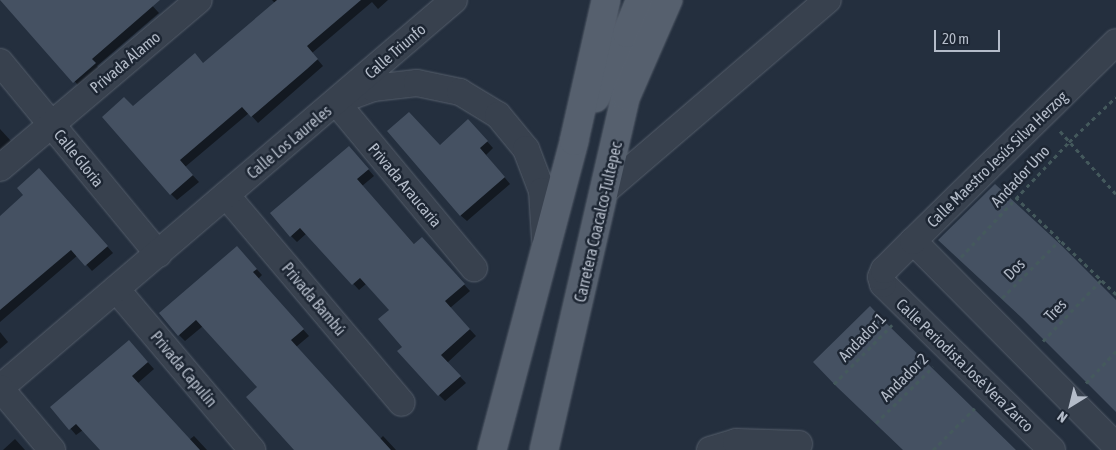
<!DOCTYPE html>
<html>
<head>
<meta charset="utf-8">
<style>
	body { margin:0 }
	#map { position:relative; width:1116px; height:450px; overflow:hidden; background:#242f3e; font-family:"Asap Condensed",sans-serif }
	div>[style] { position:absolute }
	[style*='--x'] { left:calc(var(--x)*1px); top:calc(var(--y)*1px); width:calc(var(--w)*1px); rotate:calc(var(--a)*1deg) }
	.shadow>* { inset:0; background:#0007 }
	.building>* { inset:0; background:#455162 }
	.path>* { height:3px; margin-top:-1.5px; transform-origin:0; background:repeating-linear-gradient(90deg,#44595c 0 4px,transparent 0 8px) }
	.roads { filter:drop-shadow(0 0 1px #565f6c) drop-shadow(0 0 1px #565f6c) }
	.minor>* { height:26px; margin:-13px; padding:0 13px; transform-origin:13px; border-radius:13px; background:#38414e }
	.major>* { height:28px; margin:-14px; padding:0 14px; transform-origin:14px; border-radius:14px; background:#56606e }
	span { translate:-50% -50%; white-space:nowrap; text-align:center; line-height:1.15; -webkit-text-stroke:5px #1d2633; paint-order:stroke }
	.street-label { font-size:16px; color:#b4bcc9 }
	.north { position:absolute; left:1046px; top:380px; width:50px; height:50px; -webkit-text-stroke:4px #1d2633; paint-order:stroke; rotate:216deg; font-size:14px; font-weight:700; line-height:20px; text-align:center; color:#b4bcc9 }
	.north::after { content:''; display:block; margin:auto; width:18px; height:22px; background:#b4bcc9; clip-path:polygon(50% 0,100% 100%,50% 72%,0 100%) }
	.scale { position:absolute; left:934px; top:30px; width:66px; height:22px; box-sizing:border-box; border:2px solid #b4bcc9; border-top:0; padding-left:6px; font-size:15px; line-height:18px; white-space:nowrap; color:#b4bcc9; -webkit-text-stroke:4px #1d2633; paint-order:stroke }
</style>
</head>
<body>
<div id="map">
	<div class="shadow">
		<div style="clip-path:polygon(12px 0,147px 0,159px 13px,97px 66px,101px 70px,80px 88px)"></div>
		<div style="clip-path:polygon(272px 0,388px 0,378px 9px,372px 2px,312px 53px,323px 66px,258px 123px,249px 113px,185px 167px,199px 182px,177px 200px,171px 194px,133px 108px,204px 64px,275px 3px)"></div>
		<div style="clip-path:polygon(474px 127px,493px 148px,486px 155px,510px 184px,467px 221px,460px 215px,440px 147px)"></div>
		<div style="clip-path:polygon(0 129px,11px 141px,0 151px)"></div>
		<div style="clip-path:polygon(355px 154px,374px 176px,362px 186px,415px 245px,428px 245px,470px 291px,450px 308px,476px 336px,447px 363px,466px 383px,445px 401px,439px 395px,390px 310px,366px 284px,359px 290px,307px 233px,297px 242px,291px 236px)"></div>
		<div style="clip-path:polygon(45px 176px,113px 253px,92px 271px,78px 255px,0 322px,0 217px)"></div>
		<div style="clip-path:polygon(243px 254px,262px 275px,258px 279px,309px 336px,296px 347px,380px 439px,383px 436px,396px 450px,295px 450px,259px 387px,203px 326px,185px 341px,179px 335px)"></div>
		<div style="clip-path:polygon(0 332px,8px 342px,0 349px)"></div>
		<div style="clip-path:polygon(135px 348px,154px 369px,138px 383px,189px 440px,194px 436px,207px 450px,102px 450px,83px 430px,76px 435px,52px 407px)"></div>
		<div style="clip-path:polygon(15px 439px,25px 450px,3px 450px)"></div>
	</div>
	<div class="building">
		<div style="clip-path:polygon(0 0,160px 0,92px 59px,96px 63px,73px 83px)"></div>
		<div style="clip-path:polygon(277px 0,361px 0,307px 46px,318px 59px,307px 69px,251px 117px,242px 107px,180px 160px,193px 175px,170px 195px,102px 117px,124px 97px,133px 106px,195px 53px,203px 63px)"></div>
		<div style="clip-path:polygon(409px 112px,440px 145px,468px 119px,488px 141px,480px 148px,505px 177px,460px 216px,387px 131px)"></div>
		<div style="clip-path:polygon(349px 146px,369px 169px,357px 179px,414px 244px,422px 237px,465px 284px,445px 301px,470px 329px,441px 355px,461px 376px,438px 396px,397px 351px,402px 347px,378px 319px,389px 310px,360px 278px,352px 285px,300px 228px,290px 237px,270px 213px)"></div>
		<div style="clip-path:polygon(39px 168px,108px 246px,85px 266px,71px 250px,0 310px,0 216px,23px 195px,17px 188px)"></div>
		<div style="clip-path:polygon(995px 184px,1062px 246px,1116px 300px,1116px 412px,1022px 318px,938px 240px)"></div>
		<div style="clip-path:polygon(237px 246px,257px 269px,253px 272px,304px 329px,291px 340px,391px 450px,294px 450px,246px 397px,257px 387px,196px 320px,178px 336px,159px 313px)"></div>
		<div style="clip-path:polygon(870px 306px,886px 323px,1016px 450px,903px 450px,837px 387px,813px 362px)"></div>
		<div style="clip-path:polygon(129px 340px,148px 362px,132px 376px,200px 450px,100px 450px,76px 424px,69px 430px,50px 407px)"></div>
	</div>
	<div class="path">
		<div style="--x:1060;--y:131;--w:84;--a:48.4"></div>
		<div style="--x:1004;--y:186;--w:156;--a:44"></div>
		<div style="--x:961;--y:257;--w:158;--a:-46.8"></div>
		<div style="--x:1069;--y:142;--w:65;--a:-43.8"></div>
		<div style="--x:1002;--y:298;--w:82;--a:-45"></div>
		<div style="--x:1043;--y:341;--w:84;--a:-46.4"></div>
		<div style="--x:1086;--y:383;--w:44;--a:-46.8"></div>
		<div style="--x:834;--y:384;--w:83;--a:-45.5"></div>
		<div style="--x:876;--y:423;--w:80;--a:-44.5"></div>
		<div style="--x:933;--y:450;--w:59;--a:-45"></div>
	</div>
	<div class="roads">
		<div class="minor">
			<div style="--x:0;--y:62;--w:249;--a:50.5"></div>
			<div style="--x:346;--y:98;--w:29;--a:-20"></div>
			<div style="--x:373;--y:88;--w:44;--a:-6.5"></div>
			<div style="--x:417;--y:83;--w:44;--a:11.8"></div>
			<div style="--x:460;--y:92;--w:44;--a:31.2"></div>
			<div style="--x:498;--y:115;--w:44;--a:50.5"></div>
			<div style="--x:526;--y:149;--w:45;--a:69.1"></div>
			<div style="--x:542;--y:191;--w:48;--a:86.4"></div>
			<div style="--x:336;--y:102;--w:216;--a:50.3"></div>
			<div style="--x:0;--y:168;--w:260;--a:-40.2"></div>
			<div style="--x:606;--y:190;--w:292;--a:-40.6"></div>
			<div style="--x:226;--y:195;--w:272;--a:49.8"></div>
			<div style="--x:913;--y:241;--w:289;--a:45.3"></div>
			<div style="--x:116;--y:289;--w:211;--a:49.8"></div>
			<div style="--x:0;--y:388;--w:597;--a:-40.52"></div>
			<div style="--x:0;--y:388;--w:81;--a:50"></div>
			<div style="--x:710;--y:450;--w:27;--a:-17"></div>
			<div style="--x:736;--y:442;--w:63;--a:1.8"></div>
			<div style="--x:1052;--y:450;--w:237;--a:-135.5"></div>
			<div style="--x:883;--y:284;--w:7;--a:-106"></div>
			<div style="--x:881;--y:277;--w:8;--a:-67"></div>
			<div style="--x:884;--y:270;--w:41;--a:-45"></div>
			<div style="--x:913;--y:241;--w:284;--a:-44.4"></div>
		</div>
		<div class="major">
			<div style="--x:595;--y:98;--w:72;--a:-63.8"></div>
			<div style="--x:627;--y:33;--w:35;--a:-68"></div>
			<div style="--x:492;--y:450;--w:320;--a:-75.1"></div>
			<div style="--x:574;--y:141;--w:145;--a:-77.2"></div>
			<div style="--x:544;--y:450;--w:363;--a:-77"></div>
			<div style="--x:626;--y:96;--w:105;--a:-66.4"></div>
		</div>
	</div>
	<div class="street-label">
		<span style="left:395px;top:51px;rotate:-41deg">Calle Triunfo</span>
		<span style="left:125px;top:62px;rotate:-40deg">Privada Álamo</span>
		<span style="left:289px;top:142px;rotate:-40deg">Calle Los Laureles</span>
		<span style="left:79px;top:158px;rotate:51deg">Calle Gloria</span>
		<span style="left:997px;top:159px;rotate:-44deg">Calle Maestro Jesús Silva Herzog</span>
		<span style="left:1020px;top:176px;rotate:-47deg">Andador Uno</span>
		<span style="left:405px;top:185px;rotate:50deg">Privada Araucaria</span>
		<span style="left:598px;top:222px;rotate:-77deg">Carretera Coacalco-Tultepec</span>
		<span style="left:1014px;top:269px;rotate:-45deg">Dos</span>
		<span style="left:314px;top:299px;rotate:50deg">Privada Bambú</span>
		<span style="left:1055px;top:310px;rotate:-46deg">Tres</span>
		<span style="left:862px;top:337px;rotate:-46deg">Andador 1</span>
		<span style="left:965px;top:365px;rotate:44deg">Calle Periodista José Vera Zarco</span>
		<span style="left:184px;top:369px;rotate:50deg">Privada Capulín</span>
		<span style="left:904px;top:377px;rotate:-45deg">Andador 2</span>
	</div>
	<div class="north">N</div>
	<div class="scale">20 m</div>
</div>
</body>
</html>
